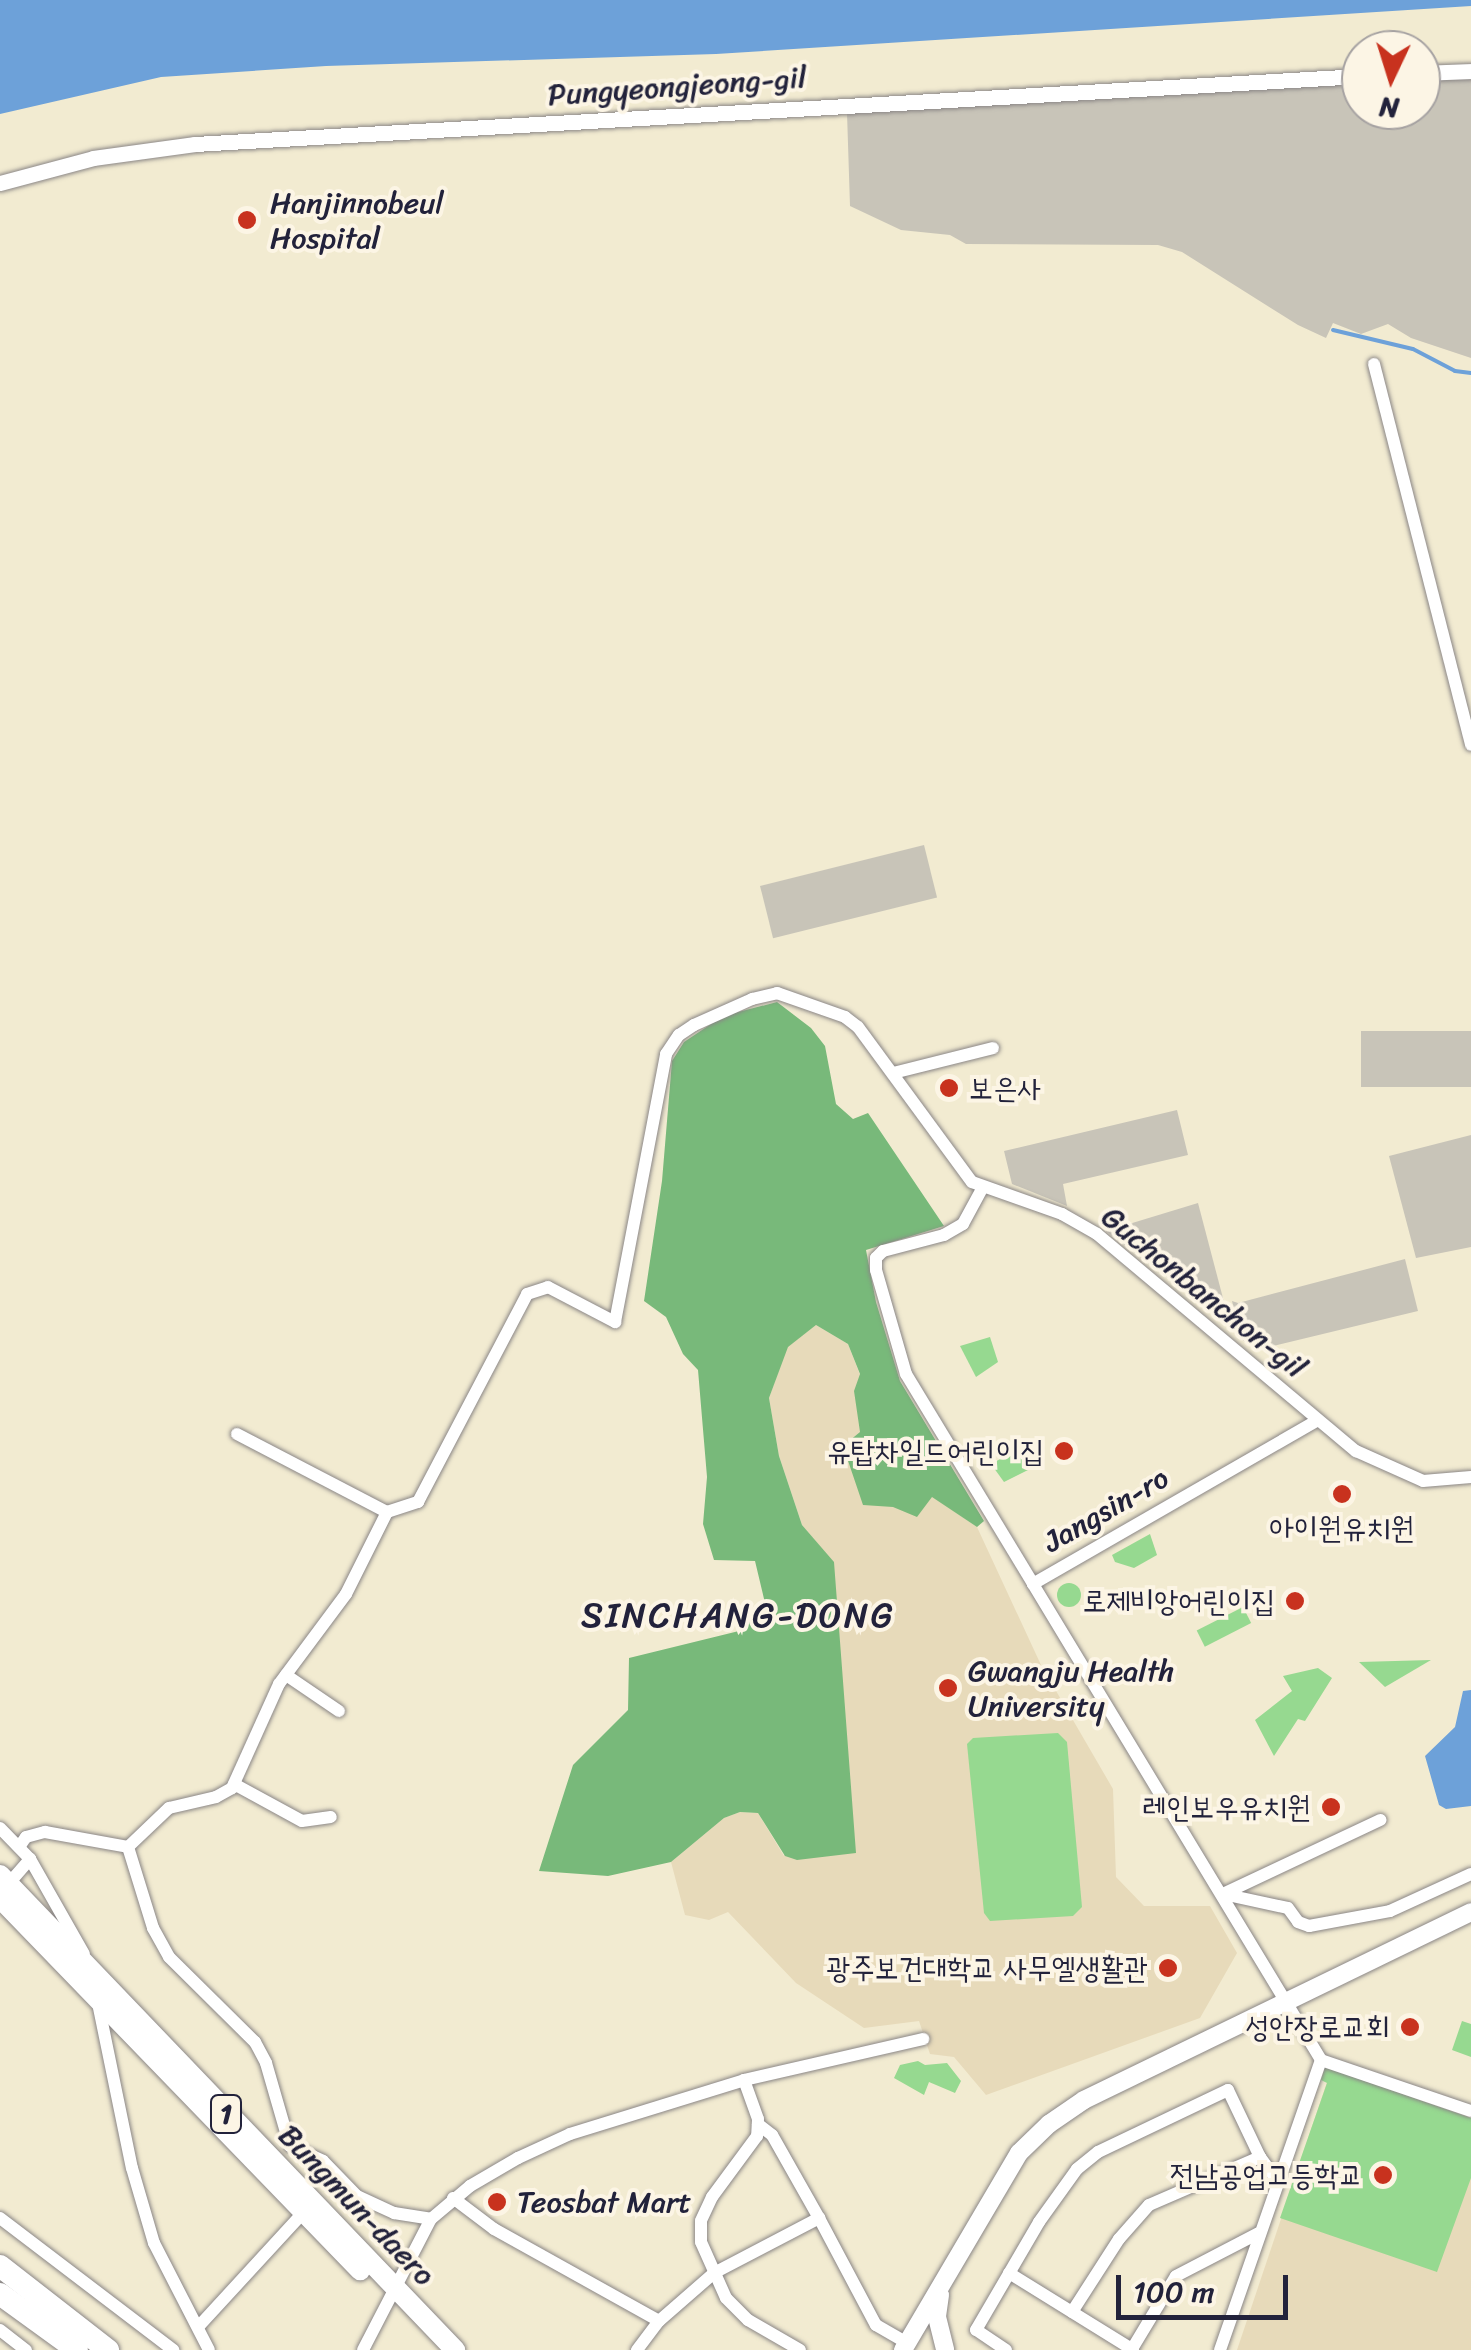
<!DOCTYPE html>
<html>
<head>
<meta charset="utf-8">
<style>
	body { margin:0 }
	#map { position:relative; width:1471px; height:2350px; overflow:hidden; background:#f2ebd1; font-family:Sriracha,"Poor Story",sans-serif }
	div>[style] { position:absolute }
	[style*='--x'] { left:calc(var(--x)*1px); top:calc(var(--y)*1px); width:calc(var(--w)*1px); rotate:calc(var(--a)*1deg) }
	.built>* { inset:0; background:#e7daba }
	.industrial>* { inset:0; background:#c8c4b8; transform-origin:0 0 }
	.green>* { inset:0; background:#96d990; transform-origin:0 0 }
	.round { border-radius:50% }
	.forest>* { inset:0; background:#78b97a }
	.water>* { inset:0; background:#6da1d9 }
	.stream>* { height:4px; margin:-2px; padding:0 2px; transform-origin:2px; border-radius:2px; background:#6da1d9 }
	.roads { filter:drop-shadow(0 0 2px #8a8686) drop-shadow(0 0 2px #8a8686) }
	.minor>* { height:12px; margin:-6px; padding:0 6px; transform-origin:6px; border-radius:6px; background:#fff }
	.tertiary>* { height:15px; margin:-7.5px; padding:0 7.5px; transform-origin:7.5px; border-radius:7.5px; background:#fff }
	.secondary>* { height:18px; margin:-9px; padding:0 9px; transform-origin:9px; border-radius:9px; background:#fff }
	.primary>* { height:20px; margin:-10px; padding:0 10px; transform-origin:10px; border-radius:10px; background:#fff }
	.motorway>* { height:22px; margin:-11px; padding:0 11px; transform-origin:11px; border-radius:11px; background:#fff }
	.dots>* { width:28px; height:28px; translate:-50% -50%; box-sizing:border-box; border:5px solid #fcf5e5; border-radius:50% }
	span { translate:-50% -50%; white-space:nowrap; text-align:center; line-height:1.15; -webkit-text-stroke:8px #fcf5e5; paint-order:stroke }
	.shield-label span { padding:2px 8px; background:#fcf5e5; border:2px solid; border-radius:8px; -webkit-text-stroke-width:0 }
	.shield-label { font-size:28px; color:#22223b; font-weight:700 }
	.street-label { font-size:30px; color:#22223b }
	.poi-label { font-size:30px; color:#22223b }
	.left { translate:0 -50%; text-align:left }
	.right { translate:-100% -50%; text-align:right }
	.quarter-label { font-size:35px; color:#22223b; letter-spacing:2.5px }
	.north { position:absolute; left:1341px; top:30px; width:100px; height:100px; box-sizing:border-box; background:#fcf5e5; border:2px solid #a5a1a1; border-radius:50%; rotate:184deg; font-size:28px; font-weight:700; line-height:40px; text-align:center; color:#22223b }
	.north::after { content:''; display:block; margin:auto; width:35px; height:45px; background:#c8321e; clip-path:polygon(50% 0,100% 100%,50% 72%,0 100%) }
	.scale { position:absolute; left:1116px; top:2275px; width:172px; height:45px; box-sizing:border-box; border:5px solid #22223b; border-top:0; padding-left:12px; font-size:30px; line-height:35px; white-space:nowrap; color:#22223b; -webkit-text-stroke:8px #fcf5e5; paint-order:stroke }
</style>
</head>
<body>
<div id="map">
	<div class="built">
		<div style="clip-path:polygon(816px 1325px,848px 1344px,860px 1375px,932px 1496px,977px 1527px,1041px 1665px,1113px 1789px,1116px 1877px,1144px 1906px,1210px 1906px,1237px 1953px,1200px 2018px,986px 2095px,954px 2057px,930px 2054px,919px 2021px,864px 2028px,796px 1983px,728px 1912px,709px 1920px,685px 1915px,671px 1862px,724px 1818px,740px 1812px,758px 1813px,784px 1856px,834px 1563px,802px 1525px,779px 1456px,769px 1398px,787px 1347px)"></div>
		<div style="clip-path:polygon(1327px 2082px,1471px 2132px,1471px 2350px,1237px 2350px)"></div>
	</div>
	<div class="industrial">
		<div style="clip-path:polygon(1471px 76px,1471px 358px,1411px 338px,1388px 324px,1361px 334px,1333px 323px,1326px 338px,1298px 325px,1182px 252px,1158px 245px,966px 244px,950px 235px,901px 230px,850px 206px,847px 113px,1361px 83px,1361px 110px,1421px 110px,1421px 79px)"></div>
		<div style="left:924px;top:845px;width:54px;height:169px;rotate:76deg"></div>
		<div style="left:1471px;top:1031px;width:56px;height:110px;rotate:90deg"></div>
		<div style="clip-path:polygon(1177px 1110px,1188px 1155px,1063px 1184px,1067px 1206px,1012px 1184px,1004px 1151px)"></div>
		<div style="clip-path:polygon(1471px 1135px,1471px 1247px,1416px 1258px,1389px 1156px)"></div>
		<div style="clip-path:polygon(1198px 1203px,1224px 1302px,1214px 1313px,1106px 1231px)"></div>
		<div style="clip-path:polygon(1405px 1259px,1418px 1311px,1257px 1350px,1241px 1339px,1232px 1301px,1238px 1303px)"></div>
	</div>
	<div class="green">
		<div style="clip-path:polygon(990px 1337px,998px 1362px,976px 1377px,960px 1346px)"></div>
		<div style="clip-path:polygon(1017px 1450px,1030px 1469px,1004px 1482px,991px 1464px)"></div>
		<div style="clip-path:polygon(1150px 1534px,1157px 1555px,1134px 1568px,1115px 1562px,1112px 1555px)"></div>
		<div class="round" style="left:1057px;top:1583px;width:24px;height:24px"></div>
		<div style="left:1243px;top:1607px;width:18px;height:52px;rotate:63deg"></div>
		<div style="clip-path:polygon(1431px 1660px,1385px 1687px,1359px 1662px)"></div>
		<div style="clip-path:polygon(1318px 1668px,1332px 1678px,1305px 1721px,1298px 1719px,1274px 1756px,1255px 1720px,1292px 1691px,1283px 1676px)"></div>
		<div style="clip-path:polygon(1058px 1733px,1067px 1742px,1082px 1907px,1073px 1916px,990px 1921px,984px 1913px,967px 1744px,973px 1738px)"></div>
		<div style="clip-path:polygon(1462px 2021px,1471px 2024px,1471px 2057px,1452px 2050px)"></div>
		<div style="clip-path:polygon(918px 2061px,925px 2065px,947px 2063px,961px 2081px,955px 2093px,929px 2082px,924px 2095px,894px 2078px,900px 2065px)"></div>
		<div style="clip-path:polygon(1325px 2067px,1471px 2118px,1471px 2178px,1437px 2272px,1280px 2218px,1327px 2083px,1321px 2080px)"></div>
	</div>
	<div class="forest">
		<div style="clip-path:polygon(777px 1002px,811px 1028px,825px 1046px,836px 1104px,853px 1119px,868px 1113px,944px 1226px,866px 1250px,876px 1302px,900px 1381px,984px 1521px,977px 1527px,932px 1497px,917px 1517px,893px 1507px,863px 1505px,843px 1446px,860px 1432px,854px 1391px,860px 1374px,848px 1344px,816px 1325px,788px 1347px,769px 1398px,779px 1456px,802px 1525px,834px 1562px,856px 1853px,797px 1860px,785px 1856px,758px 1813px,740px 1812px,724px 1818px,671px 1862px,608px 1876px,539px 1871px,573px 1765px,628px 1710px,629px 1658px,743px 1630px,765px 1603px,755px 1561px,714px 1560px,703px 1524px,707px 1477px,698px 1370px,683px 1354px,666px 1317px,644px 1301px,662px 1181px,672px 1061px,684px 1042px,723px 1016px)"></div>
	</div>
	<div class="water">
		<div style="clip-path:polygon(0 0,1471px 0,1471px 6px,716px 54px,326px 66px,161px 77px,0 114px)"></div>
		<div style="clip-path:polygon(1471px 1690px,1471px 1806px,1446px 1809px,1439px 1805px,1425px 1756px,1455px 1727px,1463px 1691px)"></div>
	</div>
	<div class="stream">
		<div style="--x:1333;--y:330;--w:82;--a:13.4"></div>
		<div style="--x:1413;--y:349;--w:47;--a:27.6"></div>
		<div style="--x:1455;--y:371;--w:16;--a:7"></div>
	</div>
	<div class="roads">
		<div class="minor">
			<div style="--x:1374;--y:364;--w:393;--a:75.7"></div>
			<div style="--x:893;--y:1073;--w:103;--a:-14"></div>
			<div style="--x:983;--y:1187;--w:42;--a:118.4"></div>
			<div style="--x:963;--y:1224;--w:22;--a:150"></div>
			<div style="--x:944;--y:1235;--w:63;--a:165.3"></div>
			<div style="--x:883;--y:1251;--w:10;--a:135"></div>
			<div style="--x:876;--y:1258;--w:12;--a:90"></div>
			<div style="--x:876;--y:1270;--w:108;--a:73.9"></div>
			<div style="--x:906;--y:1374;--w:245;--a:58.8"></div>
			<div style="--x:1318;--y:1420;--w:329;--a:150.1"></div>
			<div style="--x:1033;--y:1584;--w:556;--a:58.82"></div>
			<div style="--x:1321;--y:2060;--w:158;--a:18.8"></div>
			<div style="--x:237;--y:1434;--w:169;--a:27.5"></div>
			<div style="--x:286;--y:1675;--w:64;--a:34.2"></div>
			<div style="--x:234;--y:1784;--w:77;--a:28.6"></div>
			<div style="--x:302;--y:1821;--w:29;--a:-8"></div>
			<div style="--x:0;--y:1828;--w:43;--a:45.9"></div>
			<div style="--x:30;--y:1859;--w:109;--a:60.4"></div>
			<div style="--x:19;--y:1847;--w:12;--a:-55"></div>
			<div style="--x:26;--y:1837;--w:20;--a:-15"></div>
			<div style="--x:45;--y:1832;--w:84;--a:10.2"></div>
			<div style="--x:128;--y:1847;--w:57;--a:-43.6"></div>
			<div style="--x:169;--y:1808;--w:48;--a:-13.2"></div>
			<div style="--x:216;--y:1797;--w:18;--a:-29"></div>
			<div style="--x:232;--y:1788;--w:114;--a:-65.7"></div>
			<div style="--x:279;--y:1684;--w:112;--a:-53.3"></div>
			<div style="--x:346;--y:1594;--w:92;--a:-63.4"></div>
			<div style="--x:387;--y:1512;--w:33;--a:-18"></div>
			<div style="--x:418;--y:1502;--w:235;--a:-62.3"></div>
			<div style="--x:527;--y:1294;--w:22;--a:-18"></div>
			<div style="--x:548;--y:1287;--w:76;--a:27.6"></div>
			<div style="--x:615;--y:1322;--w:273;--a:-79.2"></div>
			<div style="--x:666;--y:1054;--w:23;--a:-56"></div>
			<div style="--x:679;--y:1035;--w:18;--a:-34"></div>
			<div style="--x:694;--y:1025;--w:64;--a:-24.1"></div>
			<div style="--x:752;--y:999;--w:26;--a:-13"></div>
			<div style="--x:777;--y:993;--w:72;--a:19.4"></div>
			<div style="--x:845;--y:1017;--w:16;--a:38"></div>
			<div style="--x:858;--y:1027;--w:192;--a:53.7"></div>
			<div style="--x:972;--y:1182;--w:96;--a:19.6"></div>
			<div style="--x:1062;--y:1214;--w:40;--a:29.7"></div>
			<div style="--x:1097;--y:1234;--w:338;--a:40"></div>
			<div style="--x:1356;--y:1451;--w:73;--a:24.1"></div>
			<div style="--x:1423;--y:1481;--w:48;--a:-4.8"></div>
			<div style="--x:128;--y:1847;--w:85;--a:72.8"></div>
			<div style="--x:153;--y:1928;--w:33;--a:61"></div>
			<div style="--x:169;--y:1957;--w:121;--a:44.7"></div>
			<div style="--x:255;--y:2042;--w:24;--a:62"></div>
			<div style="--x:266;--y:2063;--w:86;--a:73.9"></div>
			<div style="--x:290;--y:2146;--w:36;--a:24"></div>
			<div style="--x:323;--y:2161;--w:49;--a:45.8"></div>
			<div style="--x:357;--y:2196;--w:41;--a:24.7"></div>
			<div style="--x:394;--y:2213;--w:37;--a:9"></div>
			<div style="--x:4;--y:1889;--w:40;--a:-49"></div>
			<div style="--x:1223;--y:1894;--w:66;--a:12.2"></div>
			<div style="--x:1288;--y:1908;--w:17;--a:54"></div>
			<div style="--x:1298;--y:1922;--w:12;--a:20"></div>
			<div style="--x:1309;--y:1926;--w:82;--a:-10.5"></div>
			<div style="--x:1390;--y:1911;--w:89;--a:-24.6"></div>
			<div style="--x:1223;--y:1894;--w:174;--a:-25.2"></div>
			<div style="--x:98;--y:2003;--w:168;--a:78.4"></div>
			<div style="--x:132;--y:2168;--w:78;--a:73.7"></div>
			<div style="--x:154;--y:2243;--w:120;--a:62.8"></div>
			<div style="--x:744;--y:2080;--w:41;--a:70.3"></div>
			<div style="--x:758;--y:2119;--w:17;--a:93"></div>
			<div style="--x:757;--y:2136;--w:76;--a:126.4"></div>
			<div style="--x:712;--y:2197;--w:26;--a:115"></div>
			<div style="--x:701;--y:2221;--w:21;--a:90"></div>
			<div style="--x:701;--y:2242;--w:61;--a:65.9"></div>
			<div style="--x:726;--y:2298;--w:31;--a:45"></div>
			<div style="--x:748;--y:2320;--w:60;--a:30"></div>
			<div style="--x:453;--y:2198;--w:51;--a:37.1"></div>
			<div style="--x:494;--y:2229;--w:189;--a:29.1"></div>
			<div style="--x:0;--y:2218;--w:218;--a:37.3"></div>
			<div style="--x:819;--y:2218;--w:121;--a:62"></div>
			<div style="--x:876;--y:2325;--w:36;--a:30"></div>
			<div style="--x:1009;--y:2273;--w:146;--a:31.8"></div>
			<div style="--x:1072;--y:2312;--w:87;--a:-57.2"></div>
			<div style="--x:1119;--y:2239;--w:45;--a:-48.6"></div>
			<div style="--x:1149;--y:2205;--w:121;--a:-23.4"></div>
			<div style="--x:199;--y:2326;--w:155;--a:-47.4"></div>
			<div style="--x:0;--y:2330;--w:33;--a:38"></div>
			<div style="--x:1132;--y:2349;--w:85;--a:-58.9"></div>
			<div style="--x:1176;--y:2276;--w:93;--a:-27.4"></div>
			<div style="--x:363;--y:2350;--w:148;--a:-62.6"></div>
			<div style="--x:431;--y:2219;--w:51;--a:-40.2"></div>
			<div style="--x:470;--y:2186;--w:56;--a:-30.3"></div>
			<div style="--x:518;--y:2158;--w:57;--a:-24.8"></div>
			<div style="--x:570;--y:2134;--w:182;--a:-17.2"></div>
			<div style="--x:744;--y:2080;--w:184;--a:-12.9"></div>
			<div style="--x:637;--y:2350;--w:36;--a:-53"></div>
			<div style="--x:659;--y:2321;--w:73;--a:-41.1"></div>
			<div style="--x:714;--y:2273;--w:119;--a:-27.6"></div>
			<div style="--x:819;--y:2218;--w:95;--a:-119.5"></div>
			<div style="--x:772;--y:2135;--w:18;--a:-142"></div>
			<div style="--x:1006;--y:2350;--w:36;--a:-146"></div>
			<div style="--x:976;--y:2330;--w:125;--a:-59.7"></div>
			<div style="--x:1039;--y:2222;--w:65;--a:-54.4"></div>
			<div style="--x:1077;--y:2169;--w:27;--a:-39"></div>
			<div style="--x:1098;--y:2152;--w:144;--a:-25.5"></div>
			<div style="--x:1228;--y:2090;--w:74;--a:64.5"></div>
			<div style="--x:1260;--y:2157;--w:31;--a:54"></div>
			<div style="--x:1220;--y:2350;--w:307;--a:-70.8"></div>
		</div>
		<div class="tertiary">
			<div style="--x:1421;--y:73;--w:50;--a:-2.3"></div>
			<div style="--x:0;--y:183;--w:96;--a:-15"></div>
			<div style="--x:93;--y:158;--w:103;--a:-7.8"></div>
			<div style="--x:195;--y:144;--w:1168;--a:-3.34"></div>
		</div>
		<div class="secondary">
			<div style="--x:940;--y:2295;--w:22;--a:98"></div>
			<div style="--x:937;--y:2317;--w:34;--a:76"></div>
			<div style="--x:903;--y:2350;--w:229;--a:-59.5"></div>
			<div style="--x:1019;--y:2153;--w:42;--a:-44"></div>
			<div style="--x:1049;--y:2124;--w:42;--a:-34.4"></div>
			<div style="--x:1084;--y:2100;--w:430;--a:-25.9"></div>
		</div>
		<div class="primary">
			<div style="--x:0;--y:1875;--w:658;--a:46.23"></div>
			<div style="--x:0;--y:1898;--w:518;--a:45.94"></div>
		</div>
		<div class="motorway">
			<div style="--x:0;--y:2266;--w:137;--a:37.9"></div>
			<div style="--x:0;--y:2294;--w:95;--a:36"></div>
		</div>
	</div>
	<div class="dots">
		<div style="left:247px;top:220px;background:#c8321e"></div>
		<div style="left:949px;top:1088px;background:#c8321e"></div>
		<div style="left:1064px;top:1451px;background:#c8321e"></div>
		<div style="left:1342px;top:1494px;background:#c8321e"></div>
		<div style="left:1295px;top:1601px;background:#c8321e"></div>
		<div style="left:948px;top:1688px;background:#c8321e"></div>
		<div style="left:1331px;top:1807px;background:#c8321e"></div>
		<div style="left:1168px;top:1968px;background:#c8321e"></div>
		<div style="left:1410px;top:2027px;background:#c8321e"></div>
		<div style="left:1383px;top:2175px;background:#c8321e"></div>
		<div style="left:497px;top:2202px;background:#c8321e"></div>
	</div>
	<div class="shield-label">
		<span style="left:226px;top:2114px">1</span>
	</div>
	<div class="street-label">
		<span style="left:677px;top:86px;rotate:-4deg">Pungyeongjeong-gil</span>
		<span style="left:1204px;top:1292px;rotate:39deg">Guchonbanchon-gil</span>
		<span style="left:1106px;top:1510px;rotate:-30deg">Jangsin-ro</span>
		<span style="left:357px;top:2205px;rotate:46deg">Bungmun-daero</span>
	</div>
	<div class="poi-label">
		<span class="left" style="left:270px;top:220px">Hanjinnobeul<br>Hospital</span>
		<span class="left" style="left:969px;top:1088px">보은사</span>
		<span class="right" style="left:1044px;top:1451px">유탑차일드어린이집</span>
		<span style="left:1342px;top:1528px">아이원유치원</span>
		<span class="right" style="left:1275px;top:1601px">로제비앙어린이집</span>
		<span class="left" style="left:968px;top:1688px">Gwangju Health<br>University</span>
		<span class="right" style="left:1311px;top:1807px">레인보우유치원</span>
		<span class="right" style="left:1148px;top:1968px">광주보건대학교 사무엘생활관</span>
		<span class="right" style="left:1390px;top:2027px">성안장로교회</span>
		<span class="right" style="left:1363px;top:2175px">전남공업고등학교</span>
		<span class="left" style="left:517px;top:2202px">Teosbat Mart</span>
	</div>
	<div class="quarter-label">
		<span style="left:738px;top:1615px">SINCHANG-DONG</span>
	</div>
	<div class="north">N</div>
	<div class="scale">100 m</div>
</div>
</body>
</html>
